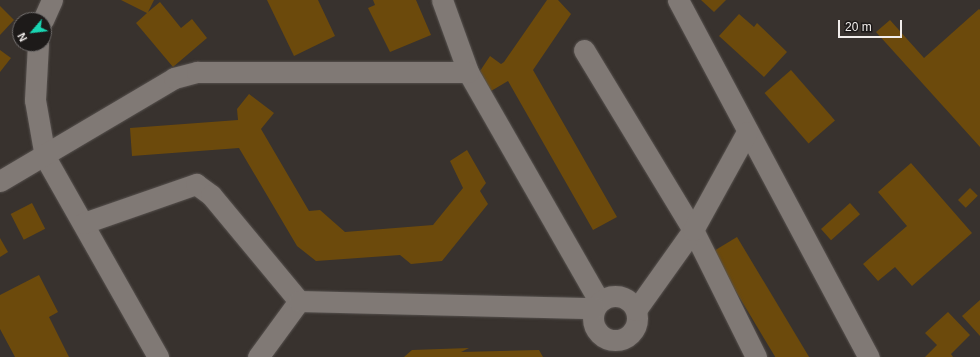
<!DOCTYPE html>
<html>
<head>
<meta charset="utf-8">
<style>
	body { margin:0 }
	#map { position:relative; width:980px; height:357px; overflow:hidden; background:#38322e; font-family:Helvetica,sans-serif }
	div>[style] { position:absolute }
	[style*='--x'] { left:calc(var(--x)*1px); top:calc(var(--y)*1px); width:calc(var(--w)*1px); rotate:calc(var(--a)*1deg) }
	.building>* { inset:0; background:#6c4a0c; transform-origin:0 0 }
	.roads { filter:drop-shadow(0 0 1px #56514e) drop-shadow(0 0 1px #56514e) }
	.minor>* { height:21px; margin:-10.5px; padding:0 10.5px; transform-origin:10.5px; border-radius:10.5px; background:#807975 }
	.minor>.ring { margin:-10.5px; padding:0; box-sizing:content-box; background:none; border:21px solid #807975; border-radius:50% }
	span { translate:-50% -50%; white-space:nowrap; text-align:center; line-height:1.15; -webkit-text-stroke:3.5px #1d1a19; paint-order:stroke }
	.north { position:absolute; left:12px; top:12px; width:40px; height:40px; box-sizing:border-box; background:#1d1a19; border:1px solid #726e6d; border-radius:50%; rotate:242deg; font-size:11px; font-weight:700; line-height:16px; text-align:center; color:#f1edeb }
	.north::after { content:''; display:block; margin:auto; width:14px; height:18px; background:#19d5b2; clip-path:polygon(50% 0,100% 100%,50% 72%,0 100%) }
	.scale { position:absolute; left:838px; top:20px; width:64px; height:18px; box-sizing:border-box; border:2px solid #f1edeb; border-top:0; padding-left:5px; font-size:12px; line-height:14px; white-space:nowrap; color:#f1edeb; -webkit-text-stroke:3px #1d1a19; paint-order:stroke }
</style>
</head>
<body>
<div id="map">
	<div class="building">
		<div style="clip-path:polygon(121px 0,154px 0,148px 12px,160px 2px,181px 28px,192px 19px,207px 38px,173px 67px,136px 23px,147px 13px)"></div>
		<div style="clip-path:polygon(267px 0,318px 0,335px 36px,294px 56px)"></div>
		<div style="clip-path:polygon(373px 0,416px 0,431px 35px,390px 52px,368px 8px,375px 5px)"></div>
		<div style="clip-path:polygon(547px 0,558px 0,571px 14px,533px 70px,617px 217px,593px 230px,508px 81px,491px 91px,480px 71px,490px 56px,501px 64px,504px 62px)"></div>
		<div style="clip-path:polygon(701px 0,726px 0,714px 12px)"></div>
		<div style="clip-path:polygon(0 6px,14px 20px,0 35px)"></div>
		<div style="clip-path:polygon(979px 9px,980px 10px,980px 147px,876px 32px,890px 20px,924px 58px)"></div>
		<div style="clip-path:polygon(739px 14px,754px 27px,757px 23px,787px 52px,764px 77px,719px 36px)"></div>
		<div style="clip-path:polygon(0 50px,11px 58px,0 72px)"></div>
		<div style="left:791px;top:70px;width:67px;height:35px;rotate:49deg"></div>
		<div style="clip-path:polygon(249px 94px,274px 113px,261px 129px,309px 211px,320px 210px,345px 232px,433px 225px,463px 188px,450px 161px,467px 150px,486px 183px,480px 191px,488px 204px,442px 261px,411px 264px,400px 255px,316px 261px,297px 246px,239px 148px,132px 156px,130px 128px,238px 120px,237px 109px)"></div>
		<div style="clip-path:polygon(911px 163px,972px 233px,912px 286px,895px 267px,878px 281px,863px 264px,907px 226px,878px 192px)"></div>
		<div style="left:970px;top:188px;width:11px;height:17px;rotate:45deg"></div>
		<div style="left:32px;top:203px;width:29px;height:24px;rotate:63deg"></div>
		<div style="left:850px;top:203px;width:15px;height:39px;rotate:48deg"></div>
		<div style="left:737px;top:237px;width:140px;height:29px;rotate:59deg"></div>
		<div style="clip-path:polygon(0 238px,8px 252px,0 257px)"></div>
		<div style="clip-path:polygon(39px 275px,58px 312px,49px 317px,69px 357px,15px 357px,0 329px,0 295px)"></div>
		<div style="clip-path:polygon(980px 300px,980px 336px,962px 316px)"></div>
		<div style="clip-path:polygon(948px 312px,970px 335px,951px 354px,953px 357px,925px 357px,937px 345px,925px 333px)"></div>
		<div style="clip-path:polygon(469px 348px,461px 352px,539px 350px,543px 357px,404px 357px,412px 350px)"></div>
	</div>
	<div class="roads">
		<div class="minor">
			<div style="--x:442;--y:0;--w:77;--a:70.1"></div>
			<div style="--x:468;--y:72;--w:264;--a:60.2"></div>
			<div style="--x:678;--y:0;--w:405;--a:61.9"></div>
			<div style="--x:43;--y:20;--w:22;--a:-66"></div>
			<div style="--x:38;--y:44;--w:56;--a:93.1"></div>
			<div style="--x:35;--y:100;--w:58;--a:80"></div>
			<div style="--x:45;--y:157;--w:230;--a:60.5"></div>
			<div style="--x:584;--y:50;--w:210;--a:58.8"></div>
			<div style="--x:693;--y:230;--w:142;--a:63.6"></div>
			<div style="--x:0;--y:181;--w:202;--a:-30.6"></div>
			<div style="--x:174;--y:78;--w:24;--a:-15"></div>
			<div style="--x:197;--y:72;--w:271;--a:0"></div>
			<div style="--x:84;--y:223;--w:119;--a:-19.2"></div>
			<div style="--x:196;--y:184;--w:19;--a:36"></div>
			<div style="--x:211;--y:195;--w:138;--a:50.3"></div>
			<div class="ring" style="left:593px;top:296px;width:23px;height:23px"></div>
			<div style="--x:636;--y:310;--w:98;--a:-54.5"></div>
			<div style="--x:693;--y:230;--w:112;--a:-61.1"></div>
			<div style="--x:258;--y:357;--w:69;--a:-53.8"></div>
			<div style="--x:299;--y:301;--w:295;--a:1.4"></div>
		</div>
	</div>
	<div class="north">N</div>
	<div class="scale">20 m</div>
</div>
</body>
</html>
